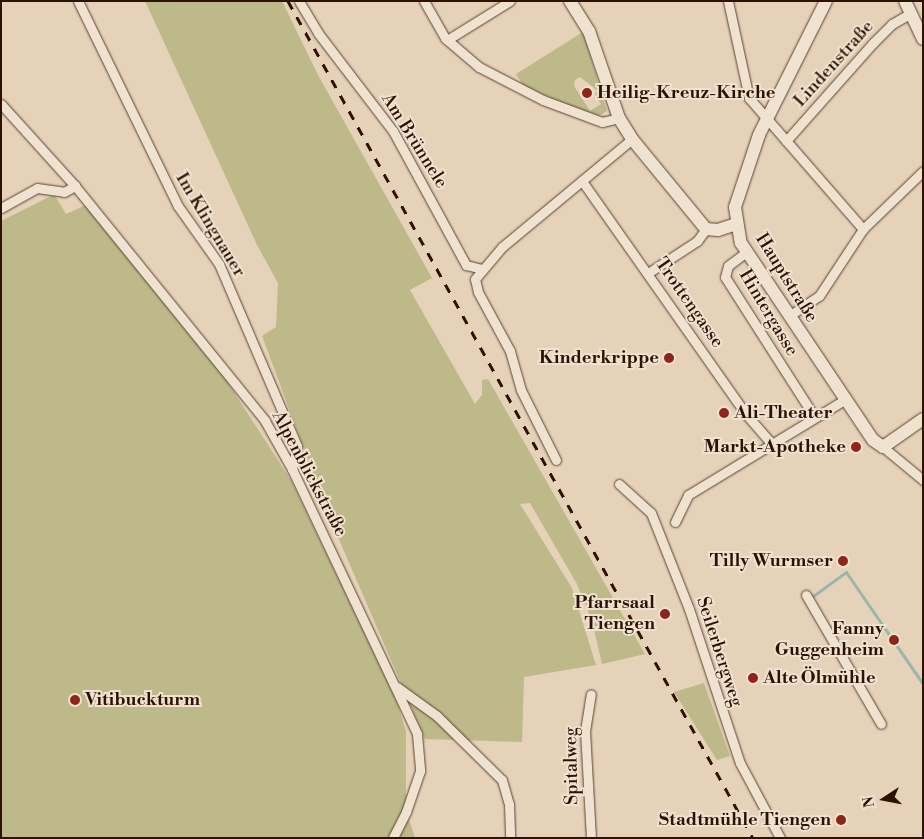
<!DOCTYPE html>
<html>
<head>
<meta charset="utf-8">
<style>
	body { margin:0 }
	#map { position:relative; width:924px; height:839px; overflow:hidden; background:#e6d2b8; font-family:"Libre Bodoni",serif }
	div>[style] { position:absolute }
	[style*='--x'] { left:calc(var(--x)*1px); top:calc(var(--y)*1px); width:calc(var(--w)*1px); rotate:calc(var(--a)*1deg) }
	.green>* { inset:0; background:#bdb989 }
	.stream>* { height:3px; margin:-1.5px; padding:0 1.5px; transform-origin:1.5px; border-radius:1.5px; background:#97b8a9 }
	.roads { filter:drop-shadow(0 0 1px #5c412e) drop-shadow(0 0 1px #5c412e) }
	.street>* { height:9px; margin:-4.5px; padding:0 4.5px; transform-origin:4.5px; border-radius:4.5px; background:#efe2d1 }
	.secondary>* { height:12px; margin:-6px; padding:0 6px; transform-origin:6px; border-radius:6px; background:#efe2d1 }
	.rail>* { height:3px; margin-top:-1.5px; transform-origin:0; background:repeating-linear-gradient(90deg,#2e1100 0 9px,transparent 0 18px) }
	.dots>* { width:14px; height:14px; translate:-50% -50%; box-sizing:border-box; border:2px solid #efe2d1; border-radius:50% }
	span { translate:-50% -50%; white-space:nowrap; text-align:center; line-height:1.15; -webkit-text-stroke:4px #efe2d1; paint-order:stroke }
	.street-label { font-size:18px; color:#2e1100 }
	.poi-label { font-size:18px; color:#2e1100; font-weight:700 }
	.left { translate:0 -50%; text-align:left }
	.right { translate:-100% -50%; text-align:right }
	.frame { position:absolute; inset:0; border:2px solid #2e1100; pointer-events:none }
	.north { position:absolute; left:859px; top:774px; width:50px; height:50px; -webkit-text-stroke:4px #efe2d1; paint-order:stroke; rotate:259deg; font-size:14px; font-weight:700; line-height:20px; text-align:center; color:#2e1100 }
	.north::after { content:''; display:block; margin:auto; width:18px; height:22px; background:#2e1100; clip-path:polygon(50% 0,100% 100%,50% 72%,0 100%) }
</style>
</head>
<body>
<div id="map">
	<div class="green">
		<div style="clip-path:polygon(145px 1px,282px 1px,318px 75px,432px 278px,410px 290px,475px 404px,482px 395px,482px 380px,488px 379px,645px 654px,602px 664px,592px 621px,577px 584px,530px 503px,520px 504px,572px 588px,596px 665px,524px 677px,522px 742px,425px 739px,328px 514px,262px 336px,276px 327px,278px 283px,257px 245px)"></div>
		<div style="clip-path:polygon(evenodd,583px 32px,607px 111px,597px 117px,524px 87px,516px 74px,583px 32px,580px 77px,598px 91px,595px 94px,601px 104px,590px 111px,574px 86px,575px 80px,580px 77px)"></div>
		<div style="clip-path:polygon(51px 196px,55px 196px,66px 214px,86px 205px,223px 375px,292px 482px,396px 699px,406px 731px,406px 810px,415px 838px,1px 838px,1px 221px)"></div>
		<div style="clip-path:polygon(704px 683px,730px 756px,717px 760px,674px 692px)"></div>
	</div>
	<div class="stream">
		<div style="--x:813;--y:596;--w:41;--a:-36"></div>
		<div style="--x:846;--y:572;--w:136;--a:55.5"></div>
	</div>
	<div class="roads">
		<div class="street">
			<div style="--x:78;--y:1;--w:228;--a:64"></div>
			<div style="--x:178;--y:206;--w:71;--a:54.7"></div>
			<div style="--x:219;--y:264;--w:198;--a:66.8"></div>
			<div style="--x:297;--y:446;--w:24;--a:102"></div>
			<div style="--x:299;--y:1;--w:37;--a:59"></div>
			<div style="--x:318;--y:33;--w:123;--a:52.6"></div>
			<div style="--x:393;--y:131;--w:153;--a:61.4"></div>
			<div style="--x:466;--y:265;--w:16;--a:14"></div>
			<div style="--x:424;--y:1;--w:43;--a:60.4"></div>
			<div style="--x:445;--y:38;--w:45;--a:40.5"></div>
			<div style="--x:479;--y:67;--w:72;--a:27.3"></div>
			<div style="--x:543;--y:100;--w:63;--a:20.4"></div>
			<div style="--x:602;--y:122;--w:17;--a:-13"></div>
			<div style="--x:728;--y:1;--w:99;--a:77.8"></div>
			<div style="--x:749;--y:98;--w:174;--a:49"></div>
			<div style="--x:447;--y:40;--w:74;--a:-31.8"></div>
			<div style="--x:1;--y:104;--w:110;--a:47.9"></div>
			<div style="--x:75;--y:186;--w:302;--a:51"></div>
			<div style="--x:265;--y:421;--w:55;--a:60.6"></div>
			<div style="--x:292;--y:469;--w:293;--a:64.7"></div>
			<div style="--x:417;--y:734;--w:37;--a:85"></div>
			<div style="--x:420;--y:771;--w:43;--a:108.9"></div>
			<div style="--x:406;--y:812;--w:29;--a:117"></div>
			<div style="--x:786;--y:141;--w:131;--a:-48.4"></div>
			<div style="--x:873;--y:43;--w:27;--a:-45"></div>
			<div style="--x:892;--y:24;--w:22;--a:-30"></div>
			<div style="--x:582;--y:181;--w:284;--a:54.9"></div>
			<div style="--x:745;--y:413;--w:40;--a:49"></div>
			<div style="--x:1;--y:208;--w:41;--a:-29.1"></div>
			<div style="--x:37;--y:188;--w:27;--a:8"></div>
			<div style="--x:64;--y:192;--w:13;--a:-29"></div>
			<div style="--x:745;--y:253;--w:21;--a:143"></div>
			<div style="--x:728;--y:266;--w:11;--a:105"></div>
			<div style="--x:725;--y:277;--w:165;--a:57.4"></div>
			<div style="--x:648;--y:273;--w:59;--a:-33.1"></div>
			<div style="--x:697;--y:241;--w:15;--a:-53"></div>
			<div style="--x:789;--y:316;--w:36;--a:-34"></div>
			<div style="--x:819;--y:296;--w:80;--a:-56.7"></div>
			<div style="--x:863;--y:229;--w:83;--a:-44"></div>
			<div style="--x:883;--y:447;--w:52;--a:39.5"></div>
			<div style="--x:556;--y:460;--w:78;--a:-116.6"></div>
			<div style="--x:521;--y:390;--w:41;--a:-105.8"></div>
			<div style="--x:510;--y:351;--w:67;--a:-118.5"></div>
			<div style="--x:478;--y:292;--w:13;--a:-103"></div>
			<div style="--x:475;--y:279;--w:42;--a:-49.8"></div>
			<div style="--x:502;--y:247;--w:169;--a:-39.7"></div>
			<div style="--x:619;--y:484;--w:43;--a:42.2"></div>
			<div style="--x:651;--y:513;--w:103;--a:68.4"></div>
			<div style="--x:689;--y:609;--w:162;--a:71.7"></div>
			<div style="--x:740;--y:763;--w:85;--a:61.9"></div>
			<div style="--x:675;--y:522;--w:30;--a:-64"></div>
			<div style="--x:688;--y:495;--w:183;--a:-31.3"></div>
			<div style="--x:806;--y:595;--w:149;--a:59.8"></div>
			<div style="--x:397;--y:687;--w:49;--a:35.9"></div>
			<div style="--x:437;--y:716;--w:91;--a:44.6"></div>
			<div style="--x:502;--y:780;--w:25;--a:74"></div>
			<div style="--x:509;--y:804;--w:34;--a:88"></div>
			<div style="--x:591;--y:838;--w:107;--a:-93.2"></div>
			<div style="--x:585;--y:731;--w:37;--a:-81"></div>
		</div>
		<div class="secondary">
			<div style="--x:570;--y:1;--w:36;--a:58"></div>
			<div style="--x:589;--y:31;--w:92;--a:71"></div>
			<div style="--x:619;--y:118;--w:25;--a:58"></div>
			<div style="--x:632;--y:139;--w:117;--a:50.6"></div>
			<div style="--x:706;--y:229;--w:12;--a:5"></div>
			<div style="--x:718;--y:230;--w:20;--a:-18"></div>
			<div style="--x:826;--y:1;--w:150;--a:116.6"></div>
			<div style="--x:759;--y:135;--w:76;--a:108.4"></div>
			<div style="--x:735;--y:207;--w:36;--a:81"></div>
			<div style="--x:741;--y:243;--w:237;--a:56.2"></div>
			<div style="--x:873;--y:440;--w:12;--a:35"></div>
			<div style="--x:883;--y:447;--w:49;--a:-35"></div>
			<div style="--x:905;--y:1;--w:42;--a:64.7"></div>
		</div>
	</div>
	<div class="rail">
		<div style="--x:288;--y:1;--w:957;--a:60.95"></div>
	</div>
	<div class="dots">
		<div style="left:587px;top:93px;background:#8f2418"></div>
		<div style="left:669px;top:358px;background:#8f2418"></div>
		<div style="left:724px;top:413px;background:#8f2418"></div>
		<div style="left:856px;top:447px;background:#8f2418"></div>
		<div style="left:843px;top:561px;background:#8f2418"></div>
		<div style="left:665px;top:614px;background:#8f2418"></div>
		<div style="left:894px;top:640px;background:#8f2418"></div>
		<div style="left:753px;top:678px;background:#8f2418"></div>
		<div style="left:75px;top:700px;background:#8f2418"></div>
		<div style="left:841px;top:820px;background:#8f2418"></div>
	</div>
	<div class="street-label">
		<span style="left:834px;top:64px;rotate:-48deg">Lindenstraße</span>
		<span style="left:414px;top:141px;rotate:58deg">Am Brünnele</span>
		<span style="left:210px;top:225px;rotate:59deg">Im Klingnauer</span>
		<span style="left:786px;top:278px;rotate:58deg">Hauptstraße</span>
		<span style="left:689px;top:303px;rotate:55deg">Trottengasse</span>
		<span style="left:768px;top:313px;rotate:59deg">Hintergasse</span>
		<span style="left:309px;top:474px;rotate:62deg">Alpenblickstraße</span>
		<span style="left:719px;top:652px;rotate:72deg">Seilerbergweg</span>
		<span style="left:572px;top:766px;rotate:-91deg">Spitalweg</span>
	</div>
	<div class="poi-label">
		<span class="left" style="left:597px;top:93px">Heilig-Kreuz-Kirche</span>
		<span class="right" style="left:659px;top:358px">Kinderkrippe</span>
		<span class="left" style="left:734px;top:413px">Ali-Theater</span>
		<span class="right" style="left:846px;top:447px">Markt-Apotheke</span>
		<span class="right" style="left:833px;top:561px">Tilly Wurmser</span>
		<span class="right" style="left:655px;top:614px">Pfarrsaal<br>Tiengen</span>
		<span class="right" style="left:884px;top:640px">Fanny<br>Guggenheim</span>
		<span class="left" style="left:763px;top:678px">Alte Ölmühle</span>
		<span class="left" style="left:85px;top:700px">Vitibuckturm</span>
		<span class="right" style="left:831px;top:820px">Stadtmühle Tiengen</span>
	</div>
	<div class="frame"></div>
	<div class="north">N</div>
</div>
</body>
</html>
